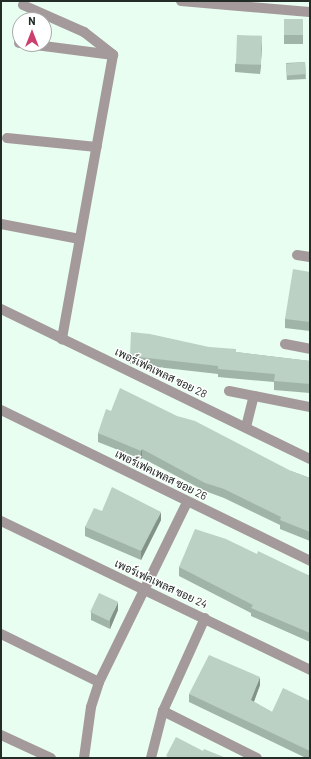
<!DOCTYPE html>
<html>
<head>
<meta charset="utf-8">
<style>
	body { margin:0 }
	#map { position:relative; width:311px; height:759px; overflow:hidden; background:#e7fef0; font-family:Barlow,Sarabun,sans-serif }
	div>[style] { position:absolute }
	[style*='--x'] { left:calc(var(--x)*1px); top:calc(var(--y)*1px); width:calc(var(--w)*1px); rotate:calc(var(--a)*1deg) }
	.street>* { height:10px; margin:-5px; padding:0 5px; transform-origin:5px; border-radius:5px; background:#a4999b }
	.wall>* { inset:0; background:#a1b4a8; transform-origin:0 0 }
	.shaded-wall>* { inset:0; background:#839288 }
	.building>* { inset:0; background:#bbd1c3; transform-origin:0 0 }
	span { translate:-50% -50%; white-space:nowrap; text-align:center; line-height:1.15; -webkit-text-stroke:3px #fff; paint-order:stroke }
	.street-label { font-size:11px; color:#232c27 }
	.frame { position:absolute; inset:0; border:2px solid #232c27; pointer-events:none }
	.north { position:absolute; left:12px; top:12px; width:40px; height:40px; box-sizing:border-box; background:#fff; border:1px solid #a7aba9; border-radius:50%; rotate:0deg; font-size:11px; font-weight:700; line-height:16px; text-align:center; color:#232c27 }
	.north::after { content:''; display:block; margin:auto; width:14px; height:18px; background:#cc4070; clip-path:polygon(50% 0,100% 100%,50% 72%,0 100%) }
</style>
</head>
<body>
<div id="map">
	<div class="street">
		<div style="--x:181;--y:1;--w:129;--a:4.9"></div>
		<div style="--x:23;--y:5;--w:67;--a:23.9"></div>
		<div style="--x:84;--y:32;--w:37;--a:38"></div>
		<div style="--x:113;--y:55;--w:289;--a:100.2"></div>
		<div style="--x:19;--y:43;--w:1;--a:0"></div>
		<div style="--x:28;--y:44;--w:86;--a:7.4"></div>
		<div style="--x:7;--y:138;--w:90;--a:5.7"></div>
		<div style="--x:1;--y:224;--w:80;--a:10.8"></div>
		<div style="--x:297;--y:255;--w:13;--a:9"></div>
		<div style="--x:1;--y:309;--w:343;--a:25.9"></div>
		<div style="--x:285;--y:344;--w:25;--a:11"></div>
		<div style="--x:229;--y:391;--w:83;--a:11.2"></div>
		<div style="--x:1;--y:410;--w:344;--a:26"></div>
		<div style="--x:246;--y:427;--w:32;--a:-76"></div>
		<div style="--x:1;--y:521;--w:343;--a:25.7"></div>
		<div style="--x:1;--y:634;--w:109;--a:26.1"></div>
		<div style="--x:163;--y:711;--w:105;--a:26.6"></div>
		<div style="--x:1;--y:735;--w:55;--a:24.7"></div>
		<div style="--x:84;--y:758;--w:51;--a:-82.2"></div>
		<div style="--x:91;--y:707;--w:26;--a:-72"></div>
		<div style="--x:99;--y:682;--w:200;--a:-63.9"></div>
		<div style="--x:151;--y:758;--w:49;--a:-75.7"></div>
		<div style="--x:163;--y:711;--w:102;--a:-65.7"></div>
	</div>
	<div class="wall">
		<div style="left:284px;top:19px;width:19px;height:25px"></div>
		<div style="clip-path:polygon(262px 45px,260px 74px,235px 72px,235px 64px)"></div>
		<div style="left:305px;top:62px;width:17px;height:19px;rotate:87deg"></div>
		<div style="clip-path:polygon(310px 272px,310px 331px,285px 328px,285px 319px)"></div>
		<div style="clip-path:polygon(236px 352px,310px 361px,310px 393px,274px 390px,274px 382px,218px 377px,218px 374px,130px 364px,130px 356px)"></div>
		<div style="clip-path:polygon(98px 433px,291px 471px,310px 478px,310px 541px,280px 529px,280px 525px,224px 498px,205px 491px,142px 458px,141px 459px,98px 442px)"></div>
		<div style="clip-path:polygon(102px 511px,161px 520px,141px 560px,85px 536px,85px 527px)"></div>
		<div style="clip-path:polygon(257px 554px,310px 576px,310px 642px,251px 616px,251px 613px,179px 576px,179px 567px)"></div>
		<div style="clip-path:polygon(118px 610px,110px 629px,91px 620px,91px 612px)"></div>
		<div style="clip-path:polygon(260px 685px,254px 702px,272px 712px,310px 701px,310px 758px,306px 758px,189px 702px,189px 694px)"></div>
	</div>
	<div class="shaded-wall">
		<div style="clip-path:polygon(262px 36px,262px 45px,260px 74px,260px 65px)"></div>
		<div style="clip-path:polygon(142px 449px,142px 458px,141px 459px,141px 451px)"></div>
		<div style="clip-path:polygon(161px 512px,161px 520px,141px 560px,141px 551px)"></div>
		<div style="clip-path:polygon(118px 602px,118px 610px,110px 629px,110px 620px)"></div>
		<div style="clip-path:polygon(260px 677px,260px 685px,251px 709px,251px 700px)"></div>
	</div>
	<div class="building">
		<div style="left:284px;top:19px;width:19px;height:16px"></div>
		<div style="left:237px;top:35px;width:25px;height:29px;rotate:2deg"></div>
		<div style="left:305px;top:62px;width:12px;height:19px;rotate:85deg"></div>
		<div style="clip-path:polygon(293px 269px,310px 272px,310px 322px,285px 319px)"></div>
		<div style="clip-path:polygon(131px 332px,150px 334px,209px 347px,236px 349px,236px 352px,310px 361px,310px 384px,274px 381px,275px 374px,218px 369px,218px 366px,130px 356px)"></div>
		<div style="clip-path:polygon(120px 388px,177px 416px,195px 421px,291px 471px,310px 478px,309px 481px,310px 482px,310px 532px,280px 520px,281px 517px,224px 489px,205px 483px,142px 449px,141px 451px,98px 433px,106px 409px,111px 411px)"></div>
		<div style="clip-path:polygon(112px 487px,161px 512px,141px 551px,85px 527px,94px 508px,102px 511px)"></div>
		<div style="clip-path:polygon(195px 529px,226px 539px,257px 554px,258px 551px,310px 576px,310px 633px,251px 608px,253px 605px,179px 567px)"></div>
		<div style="left:99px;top:593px;width:21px;height:21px;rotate:25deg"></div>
		<div style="clip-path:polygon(209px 655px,260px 677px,251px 700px,272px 712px,283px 688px,310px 701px,310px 751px,189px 694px)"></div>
		<div style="clip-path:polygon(176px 737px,203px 751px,204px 749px,226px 758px,170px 758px,166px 756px)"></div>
	</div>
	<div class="street-label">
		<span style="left:161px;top:373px;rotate:26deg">เพอร์เฟคเพลส ซอย 28</span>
		<span style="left:161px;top:475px;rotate:26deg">เพอร์เฟคเพลส ซอย 26</span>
		<span style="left:161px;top:584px;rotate:25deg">เพอร์เฟคเพลส ซอย 24</span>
	</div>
	<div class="frame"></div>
	<div class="north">N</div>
</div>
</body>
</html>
